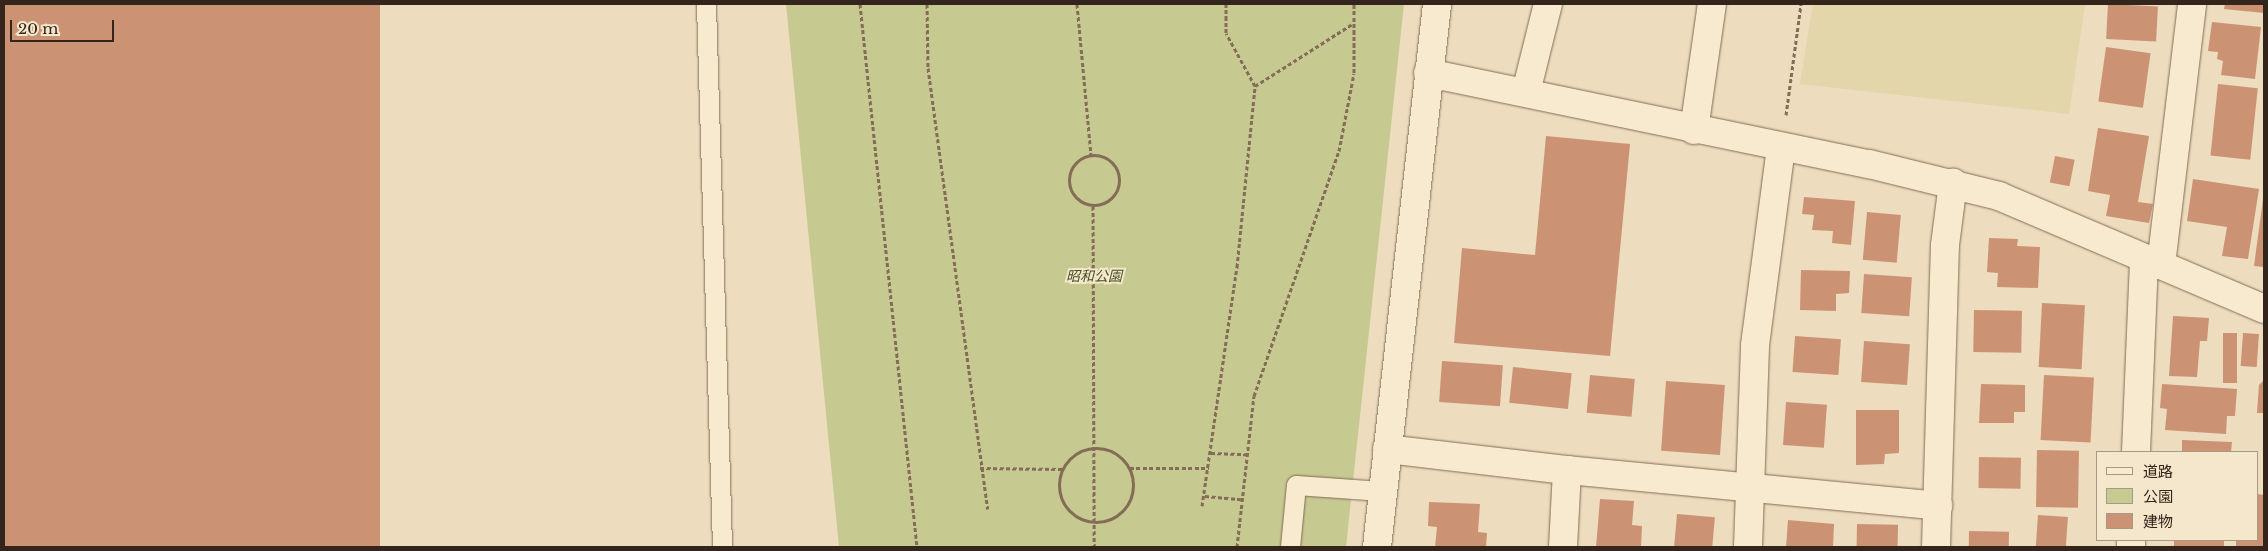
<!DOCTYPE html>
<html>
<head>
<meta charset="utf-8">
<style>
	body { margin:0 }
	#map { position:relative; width:2268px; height:551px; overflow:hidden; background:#eddcbd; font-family:"Libre Baskerville","Noto Sans JP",serif }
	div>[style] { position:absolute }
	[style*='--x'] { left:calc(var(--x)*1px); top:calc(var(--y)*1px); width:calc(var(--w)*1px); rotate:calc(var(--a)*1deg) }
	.farmland>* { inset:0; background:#e2d6aa }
	.green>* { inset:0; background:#c6ca91 }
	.building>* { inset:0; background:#cb9373; transform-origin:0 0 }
	.path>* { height:3px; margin-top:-1.5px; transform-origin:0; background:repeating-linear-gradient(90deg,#846c56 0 4px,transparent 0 6.5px) }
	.path>.ring { margin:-1.5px; padding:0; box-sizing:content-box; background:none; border:3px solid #846c56; border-radius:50% }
	.roads { filter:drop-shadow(0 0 1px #846c56) drop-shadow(0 0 1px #846c56) }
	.lane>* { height:19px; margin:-9.5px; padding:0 9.5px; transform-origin:9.5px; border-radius:9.5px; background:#f8eacf }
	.street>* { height:28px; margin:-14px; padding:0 14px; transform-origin:14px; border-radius:14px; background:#f8eacf }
	.secondary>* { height:28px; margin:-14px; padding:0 14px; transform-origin:14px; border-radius:14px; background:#f8eacf }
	span { translate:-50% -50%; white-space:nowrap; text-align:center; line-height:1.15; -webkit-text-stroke:4px #f4e7cc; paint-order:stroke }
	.park-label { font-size:14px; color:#465022; font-style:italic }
	.frame { position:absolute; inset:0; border:5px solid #33251b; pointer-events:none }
	.legend { position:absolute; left:2096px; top:451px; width:162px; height:90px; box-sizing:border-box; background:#f4e7cc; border:1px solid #a79985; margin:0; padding:6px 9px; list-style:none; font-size:15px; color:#33251b }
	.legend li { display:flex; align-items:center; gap:10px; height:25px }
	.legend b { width:25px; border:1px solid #a79985 }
	.scale { position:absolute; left:10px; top:20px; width:104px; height:22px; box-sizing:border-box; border:2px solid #33251b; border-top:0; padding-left:6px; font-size:15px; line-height:18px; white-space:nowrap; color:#33251b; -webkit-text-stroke:4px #f4e7cc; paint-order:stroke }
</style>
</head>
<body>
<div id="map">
	<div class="farmland">
		<div style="clip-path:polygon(1813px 4px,2085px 4px,2069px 114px,1800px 84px)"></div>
	</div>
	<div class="green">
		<div style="clip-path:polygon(786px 4px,1404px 4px,1346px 547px,839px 547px)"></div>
	</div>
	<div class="building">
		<div style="left:4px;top:4px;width:376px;height:543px"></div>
		<div style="left:2108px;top:4px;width:50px;height:35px;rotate:3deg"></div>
		<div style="clip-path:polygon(2225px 4px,2264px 4px,2264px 13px,2224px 9px)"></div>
		<div style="clip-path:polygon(2212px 22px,2261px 27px,2255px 79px,2221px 75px,2223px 61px,2217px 59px,2218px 52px,2208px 51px)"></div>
		<div style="left:2106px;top:47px;width:45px;height:55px;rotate:8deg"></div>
		<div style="left:2218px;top:84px;width:40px;height:72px;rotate:6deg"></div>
		<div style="clip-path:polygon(2098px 128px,2149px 136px,2138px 202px,2153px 204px,2149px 223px,2106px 216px,2110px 195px,2088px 191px)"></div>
		<div style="clip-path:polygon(1546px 136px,1630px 144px,1610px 356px,1454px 343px,1462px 248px,1535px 255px)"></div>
		<div style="left:2055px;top:156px;width:20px;height:27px;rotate:11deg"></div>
		<div style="clip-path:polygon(2193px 179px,2259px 189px,2248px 259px,2222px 256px,2227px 227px,2187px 221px)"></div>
		<div style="clip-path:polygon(1804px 197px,1855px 201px,1851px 245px,1832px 243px,1833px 231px,1812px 230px,1814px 215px,1802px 214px)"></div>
		<div style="clip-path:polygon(2263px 199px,2264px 199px,2264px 267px,2254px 266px)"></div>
		<div style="left:1867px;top:212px;width:34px;height:48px;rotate:5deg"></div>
		<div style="clip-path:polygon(1989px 238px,2018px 239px,2017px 246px,2040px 247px,2038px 288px,1997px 287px,1998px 273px,1987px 272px)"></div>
		<div style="clip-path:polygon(1801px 270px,1850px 271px,1849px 293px,1836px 294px,1836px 311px,1800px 310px)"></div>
		<div style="left:1864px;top:274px;width:48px;height:39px;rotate:4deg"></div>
		<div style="left:2042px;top:303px;width:43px;height:64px;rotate:3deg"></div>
		<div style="left:1974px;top:310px;width:48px;height:42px;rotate:1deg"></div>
		<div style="clip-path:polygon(2173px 316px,2209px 318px,2207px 341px,2200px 341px,2197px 377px,2169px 376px)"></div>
		<div style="left:2223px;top:333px;width:14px;height:50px"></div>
		<div style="left:2243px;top:333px;width:16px;height:33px;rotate:4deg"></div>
		<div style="left:1795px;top:336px;width:46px;height:36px;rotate:4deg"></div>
		<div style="left:1864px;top:341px;width:46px;height:41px;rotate:4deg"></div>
		<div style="left:1442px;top:361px;width:61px;height:41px;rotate:4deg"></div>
		<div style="left:1513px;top:367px;width:59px;height:36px;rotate:6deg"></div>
		<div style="left:1590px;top:375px;width:45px;height:38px;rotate:5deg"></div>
		<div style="left:2044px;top:375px;width:50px;height:65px;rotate:3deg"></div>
		<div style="clip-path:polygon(2264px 380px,2264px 413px,2257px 413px,2259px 385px)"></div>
		<div style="left:1666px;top:381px;width:59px;height:70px;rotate:4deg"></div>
		<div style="clip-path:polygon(1981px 384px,2025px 385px,2025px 412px,2014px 412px,2014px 423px,1979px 423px)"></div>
		<div style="clip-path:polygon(2162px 384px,2237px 389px,2235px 416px,2227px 416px,2226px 434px,2165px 430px,2167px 409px,2160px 408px)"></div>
		<div style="left:1786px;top:402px;width:41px;height:43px;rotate:4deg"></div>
		<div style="clip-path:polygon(1856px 410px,1899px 410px,1899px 453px,1885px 454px,1884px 464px,1856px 465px)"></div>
		<div style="clip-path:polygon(2182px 440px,2232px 442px,2231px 452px,2182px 452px)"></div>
		<div style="left:2037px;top:450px;width:42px;height:57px;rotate:1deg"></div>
		<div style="left:1979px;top:457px;width:42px;height:31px;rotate:1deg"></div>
		<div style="clip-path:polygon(2257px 494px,2264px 495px,2264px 547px,2236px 547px,2236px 540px,2257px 540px)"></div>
		<div style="clip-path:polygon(1600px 499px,1634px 501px,1632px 525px,1642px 526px,1641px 547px,1596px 547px)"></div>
		<div style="clip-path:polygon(1429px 502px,1480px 504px,1478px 532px,1487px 533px,1486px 547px,1435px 547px,1437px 527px,1428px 526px)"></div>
		<div style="left:1677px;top:514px;width:38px;height:33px;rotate:5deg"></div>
		<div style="left:2038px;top:515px;width:30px;height:32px;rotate:4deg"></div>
		<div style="clip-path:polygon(1788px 520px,1834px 524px,1833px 547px,1786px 547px)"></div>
		<div style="left:1857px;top:524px;width:41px;height:23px;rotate:1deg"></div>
		<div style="left:1969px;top:531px;width:40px;height:16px;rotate:1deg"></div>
		<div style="left:2174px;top:540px;width:50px;height:7px"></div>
	</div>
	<div class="path">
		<div style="--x:860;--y:4;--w:546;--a:84.01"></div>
		<div style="--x:927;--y:4;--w:64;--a:89.1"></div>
		<div style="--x:928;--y:68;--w:445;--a:82.3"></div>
		<div style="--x:1077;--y:4;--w:152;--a:84.7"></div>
		<div style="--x:1255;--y:86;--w:117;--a:-32.5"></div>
		<div style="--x:1786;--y:115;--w:112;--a:-82.3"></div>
		<div class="ring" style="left:1069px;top:155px;width:47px;height:47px"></div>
		<div style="--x:1093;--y:206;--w:341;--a:89.8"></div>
		<div class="ring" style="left:1059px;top:448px;width:71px;height:71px"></div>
		<div style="--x:1211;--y:453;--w:35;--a:2"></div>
		<div style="--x:980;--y:468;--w:82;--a:0.7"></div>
		<div style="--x:1130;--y:468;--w:79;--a:0"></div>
		<div style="--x:1205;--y:496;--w:36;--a:5"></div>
		<div style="--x:1202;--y:506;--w:242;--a:-81.7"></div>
		<div style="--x:1237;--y:267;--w:182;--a:-84.3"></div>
		<div style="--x:1255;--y:86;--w:60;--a:-118.7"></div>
		<div style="--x:1226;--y:33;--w:29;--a:-90"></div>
		<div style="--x:1237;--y:547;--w:152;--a:-83.6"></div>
		<div style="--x:1254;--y:396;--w:259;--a:-70.9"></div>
		<div style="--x:1339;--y:151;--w:79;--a:-79.1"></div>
		<div style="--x:1354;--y:73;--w:69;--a:-90"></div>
	</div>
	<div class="roads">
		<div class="lane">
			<div style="--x:706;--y:4;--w:543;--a:88.31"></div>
			<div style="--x:1290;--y:547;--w:62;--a:-84.5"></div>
			<div style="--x:1296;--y:485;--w:86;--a:4"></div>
		</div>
		<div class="street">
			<div style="--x:1526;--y:92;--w:91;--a:-76"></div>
			<div style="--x:1694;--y:130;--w:127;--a:-81.9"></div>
			<div style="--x:2161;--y:265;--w:263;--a:-83.2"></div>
			<div style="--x:1387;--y:449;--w:181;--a:6.7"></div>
			<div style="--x:1567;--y:470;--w:373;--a:5.5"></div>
			<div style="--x:2136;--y:452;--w:193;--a:-87.6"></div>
			<div style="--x:1563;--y:547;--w:77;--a:-87"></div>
			<div style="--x:1748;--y:547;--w:202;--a:-88"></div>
			<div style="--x:1755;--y:345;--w:200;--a:-82.5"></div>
			<div style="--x:2131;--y:547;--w:7;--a:-90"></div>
		</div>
		<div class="secondary">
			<div style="--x:1428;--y:73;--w:450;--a:11.7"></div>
			<div style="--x:1869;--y:164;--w:134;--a:13.8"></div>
			<div style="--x:1999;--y:196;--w:288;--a:23.1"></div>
			<div style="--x:1377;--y:547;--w:546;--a:-83.69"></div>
			<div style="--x:1936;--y:547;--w:302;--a:-88.3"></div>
			<div style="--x:1945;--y:245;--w:63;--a:-82.6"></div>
		</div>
	</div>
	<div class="park-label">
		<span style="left:1094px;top:276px">昭和公園</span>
	</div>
	<div class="frame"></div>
	<ul class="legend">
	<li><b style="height:6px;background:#f8eacf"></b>道路</li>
	<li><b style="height:14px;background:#c6ca91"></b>公園</li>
	<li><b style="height:14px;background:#cb9373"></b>建物</li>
	</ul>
	<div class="scale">20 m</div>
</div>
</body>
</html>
